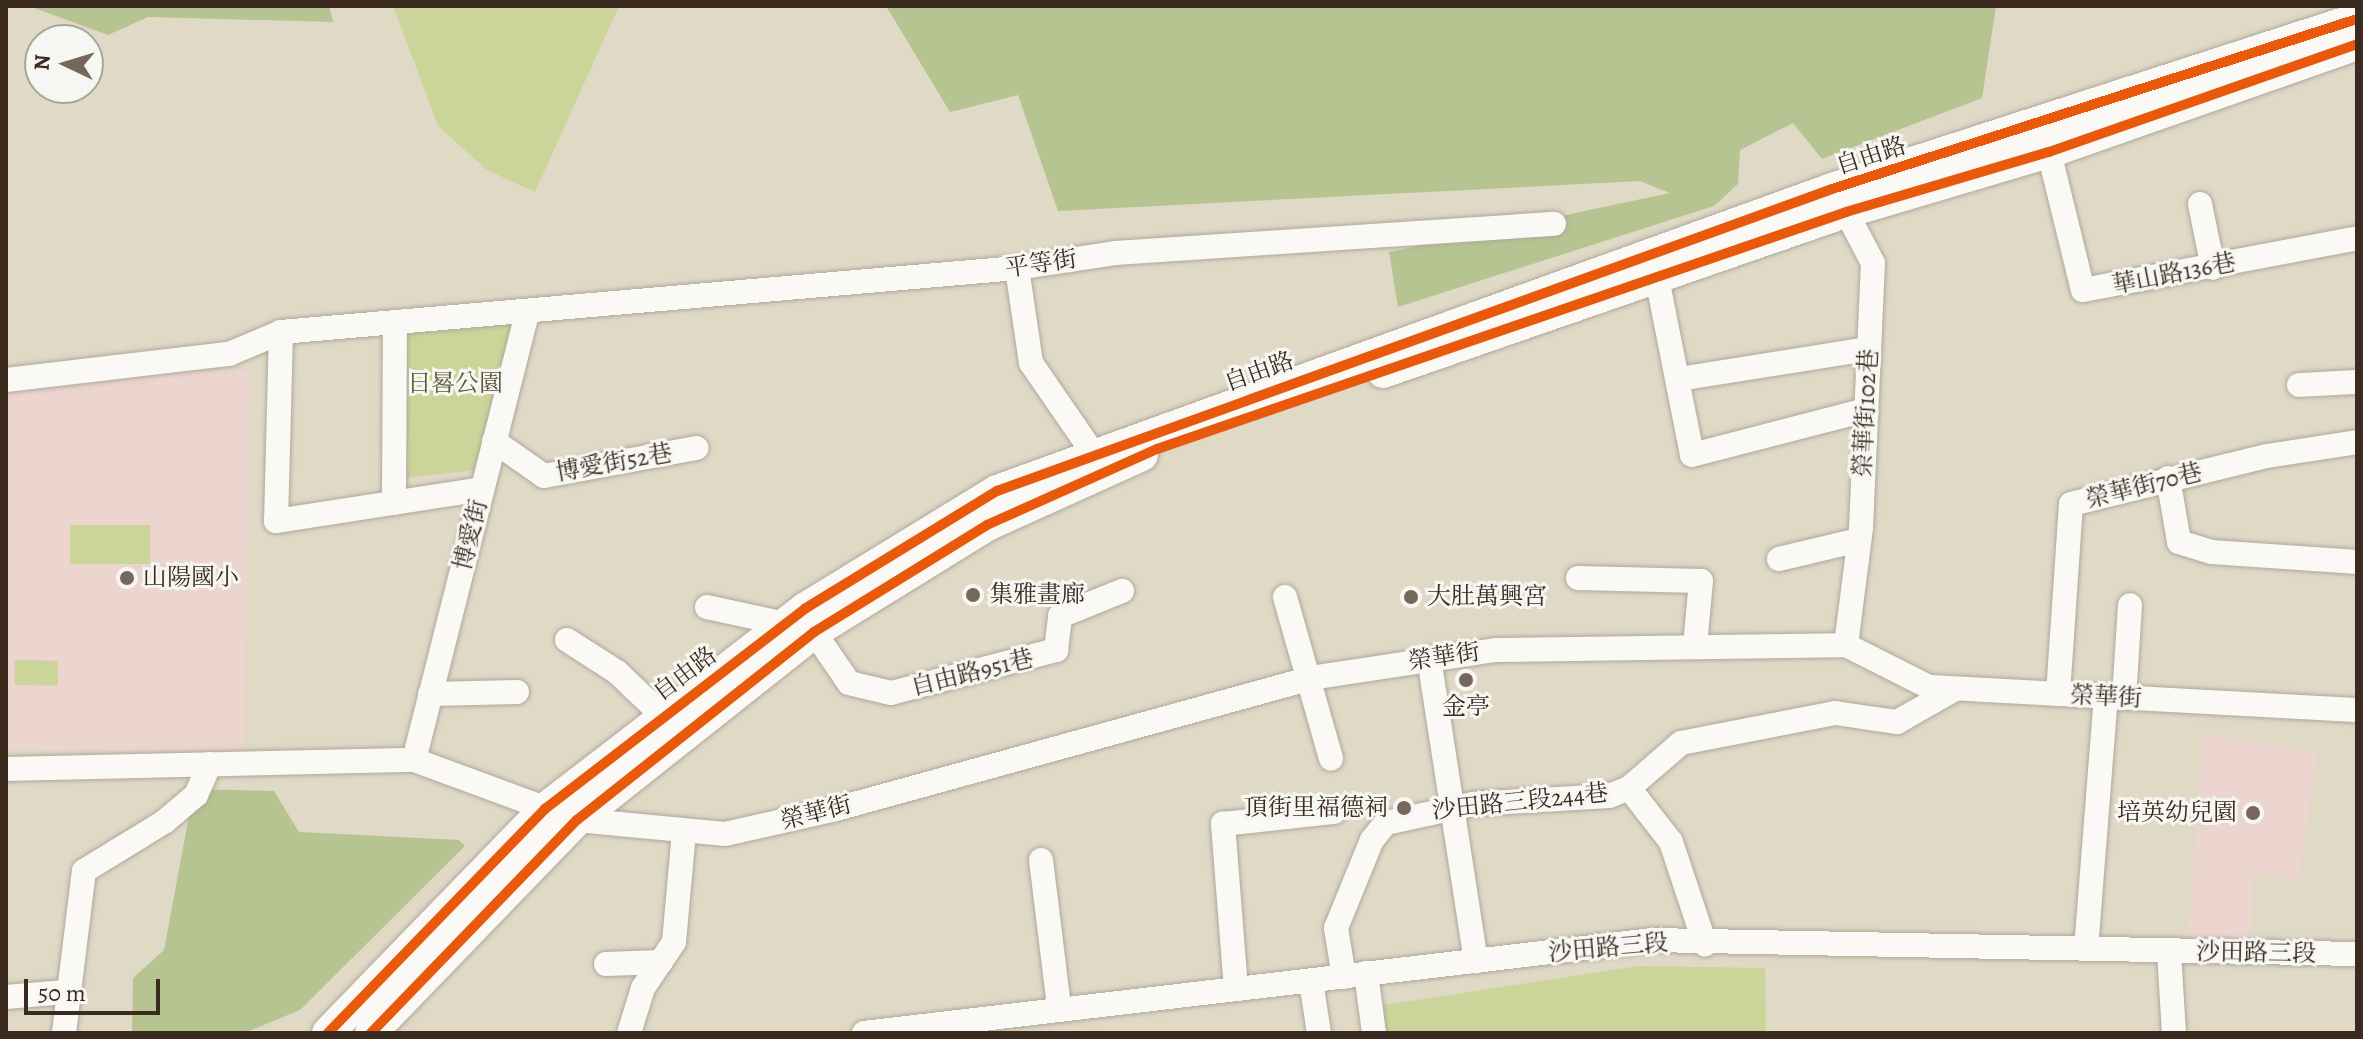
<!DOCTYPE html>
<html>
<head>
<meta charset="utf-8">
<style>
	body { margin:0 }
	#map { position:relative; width:2363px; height:1039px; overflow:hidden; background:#e0d9c6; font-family:Alegreya,"Noto Serif TC",serif }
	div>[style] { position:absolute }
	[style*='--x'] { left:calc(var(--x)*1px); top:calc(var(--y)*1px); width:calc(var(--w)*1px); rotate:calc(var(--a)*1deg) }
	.built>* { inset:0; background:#ecd4cf; transform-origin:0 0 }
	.green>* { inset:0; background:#ccd599; transform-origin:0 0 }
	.forest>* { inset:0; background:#b6c491 }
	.roads { filter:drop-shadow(0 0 2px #aea99b) drop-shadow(0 0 2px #aea99b) }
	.minor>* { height:24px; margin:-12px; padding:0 12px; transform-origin:12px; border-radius:12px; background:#faf9f6 }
	.major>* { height:32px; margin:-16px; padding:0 16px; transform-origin:16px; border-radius:16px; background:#faf9f6 }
	.cycleway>* { height:10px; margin:-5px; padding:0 5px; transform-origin:5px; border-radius:5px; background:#e8590c }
	.dots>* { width:22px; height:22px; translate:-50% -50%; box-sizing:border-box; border:4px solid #f6f6f2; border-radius:50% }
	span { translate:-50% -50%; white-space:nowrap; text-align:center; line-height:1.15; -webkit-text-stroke:6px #f6f6f2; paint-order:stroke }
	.street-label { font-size:24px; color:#3b2a1e }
	.park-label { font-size:24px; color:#5b5434 }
	.poi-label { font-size:24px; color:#3b2a1e }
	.left { translate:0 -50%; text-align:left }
	.right { translate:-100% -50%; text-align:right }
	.frame { position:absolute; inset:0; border:8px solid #3b2a1e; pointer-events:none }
	.north { position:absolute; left:24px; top:24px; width:80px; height:80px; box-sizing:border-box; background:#f6f6f2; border:2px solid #aba49d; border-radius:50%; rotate:274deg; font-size:22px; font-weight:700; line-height:32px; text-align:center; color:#3b2a1e }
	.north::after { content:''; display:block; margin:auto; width:28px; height:36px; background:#756759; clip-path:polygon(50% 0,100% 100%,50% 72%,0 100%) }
	.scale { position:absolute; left:24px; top:979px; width:136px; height:36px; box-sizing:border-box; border:4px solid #3b2a1e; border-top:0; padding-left:10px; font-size:24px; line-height:28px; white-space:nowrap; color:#3b2a1e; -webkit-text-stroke:6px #f6f6f2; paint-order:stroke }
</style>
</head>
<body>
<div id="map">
	<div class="built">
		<div style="left:250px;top:371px;width:382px;height:246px;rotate:91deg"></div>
		<div style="clip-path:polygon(2203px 734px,2317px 752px,2299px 878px,2254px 874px,2250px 942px,2188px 938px)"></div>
	</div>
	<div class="green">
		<div style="clip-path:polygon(393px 6px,619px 6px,535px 192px,487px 170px,438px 126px)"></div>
		<div style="clip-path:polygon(522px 323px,487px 469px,404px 478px,402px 334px)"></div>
		<div style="left:70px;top:525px;width:80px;height:39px"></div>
		<div style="left:15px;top:660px;width:43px;height:25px;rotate:1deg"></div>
		<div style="clip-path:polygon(1639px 966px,1765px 968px,1766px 1033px,1381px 1033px,1384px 1005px)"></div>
	</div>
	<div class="forest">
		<div style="clip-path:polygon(29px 6px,329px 6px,333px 22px,148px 17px,108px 35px)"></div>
		<div style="clip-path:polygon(886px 6px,1996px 6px,1982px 98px,1822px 159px,1793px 123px,1740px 150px,1738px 184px,1714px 206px,1398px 307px,1389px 252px,1670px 193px,1640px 181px,1058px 211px,1018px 95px,950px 112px)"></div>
		<div style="clip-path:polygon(194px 789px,274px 791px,299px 832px,459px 840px,465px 846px,300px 1010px,244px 1033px,132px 1033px,133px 978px,164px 950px)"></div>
	</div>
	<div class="roads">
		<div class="minor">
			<div style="--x:2049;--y:152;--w:142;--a:76.2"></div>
			<div style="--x:2083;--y:290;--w:279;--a:-10.7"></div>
			<div style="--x:1839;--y:198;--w:73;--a:62.4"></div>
			<div style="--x:1873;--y:263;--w:265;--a:92.6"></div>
			<div style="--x:1861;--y:528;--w:118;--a:97.3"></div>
			<div style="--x:2200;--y:204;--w:65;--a:78.5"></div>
			<div style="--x:1017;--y:268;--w:96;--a:81.6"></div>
			<div style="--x:1031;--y:363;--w:109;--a:55.4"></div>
			<div style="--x:1657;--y:278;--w:180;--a:78.8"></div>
			<div style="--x:1692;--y:455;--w:180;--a:-14.5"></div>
			<div style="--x:281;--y:332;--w:189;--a:91.5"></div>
			<div style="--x:276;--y:521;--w:208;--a:-8.8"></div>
			<div style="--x:1679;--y:379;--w:192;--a:-9"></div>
			<div style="--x:6;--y:380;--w:225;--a:-6.7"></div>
			<div style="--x:229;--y:354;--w:56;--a:-22.9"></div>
			<div style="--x:281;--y:332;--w:739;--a:-4.97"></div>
			<div style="--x:1017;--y:268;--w:99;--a:-8.7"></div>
			<div style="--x:1115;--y:253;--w:440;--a:-3.8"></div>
			<div style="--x:2299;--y:385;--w:58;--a:-3"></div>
			<div style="--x:494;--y:441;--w:61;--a:35"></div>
			<div style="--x:544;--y:476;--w:155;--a:-10.4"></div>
			<div style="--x:2168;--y:478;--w:65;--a:80.2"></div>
			<div style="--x:2179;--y:542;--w:34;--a:17"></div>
			<div style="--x:2212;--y:552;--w:145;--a:3.9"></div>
			<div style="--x:394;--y:503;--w:180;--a:-89.7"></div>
			<div style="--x:1779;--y:559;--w:82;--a:-13.4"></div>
			<div style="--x:1578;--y:578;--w:123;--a:1.4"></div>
			<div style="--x:1701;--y:581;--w:65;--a:95.3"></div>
			<div style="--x:1285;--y:597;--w:168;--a:74.1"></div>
			<div style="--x:707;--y:607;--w:80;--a:12.3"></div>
			<div style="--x:814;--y:632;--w:62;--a:55.5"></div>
			<div style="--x:849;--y:683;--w:43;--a:13.4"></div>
			<div style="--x:891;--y:693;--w:171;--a:-14.6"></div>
			<div style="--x:1056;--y:650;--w:34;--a:-83"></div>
			<div style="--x:1060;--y:616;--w:67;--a:-22"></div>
			<div style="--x:567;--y:640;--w:59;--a:32.6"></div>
			<div style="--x:617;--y:672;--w:64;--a:43.7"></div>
			<div style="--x:1429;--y:658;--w:307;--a:81.2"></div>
			<div style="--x:430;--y:694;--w:87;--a:-1.3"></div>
			<div style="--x:2058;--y:694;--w:190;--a:-86.1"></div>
			<div style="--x:2071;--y:504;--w:202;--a:-13.8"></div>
			<div style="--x:2267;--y:456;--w:91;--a:-8.8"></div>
			<div style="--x:2124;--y:698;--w:93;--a:-86.3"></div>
			<div style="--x:414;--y:760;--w:463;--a:-75.8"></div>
			<div style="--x:6;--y:769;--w:408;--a:-1.3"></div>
			<div style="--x:414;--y:760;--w:174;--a:20.2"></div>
			<div style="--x:577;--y:820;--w:149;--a:5.4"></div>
			<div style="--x:725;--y:834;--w:114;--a:-12.7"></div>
			<div style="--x:836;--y:809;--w:492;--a:-15.4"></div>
			<div style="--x:1310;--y:678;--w:187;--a:-8.6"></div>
			<div style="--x:1495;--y:650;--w:351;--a:-0.8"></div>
			<div style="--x:1846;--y:645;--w:93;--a:26.8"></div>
			<div style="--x:1929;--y:687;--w:429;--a:3.1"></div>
			<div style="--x:1629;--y:788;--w:68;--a:52.1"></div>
			<div style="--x:1671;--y:842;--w:108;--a:71.6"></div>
			<div style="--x:1041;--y:860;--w:148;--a:83"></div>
			<div style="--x:2086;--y:949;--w:253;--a:-85.5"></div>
			<div style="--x:2169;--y:952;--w:81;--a:86.5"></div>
			<div style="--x:606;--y:964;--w:55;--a:-2.1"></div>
			<div style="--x:1366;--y:973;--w:61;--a:82.4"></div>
			<div style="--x:1344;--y:977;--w:50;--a:-99.3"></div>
			<div style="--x:1336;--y:928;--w:95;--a:-67.8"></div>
			<div style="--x:1372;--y:840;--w:22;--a:-51"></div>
			<div style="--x:1386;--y:823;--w:89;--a:-12.3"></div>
			<div style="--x:1473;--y:804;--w:136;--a:-3.4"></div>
			<div style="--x:1609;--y:796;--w:22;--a:-22"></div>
			<div style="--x:1629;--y:788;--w:69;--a:-40.9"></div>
			<div style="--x:1681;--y:743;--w:157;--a:-11"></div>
			<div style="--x:1835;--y:713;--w:63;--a:8.3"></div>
			<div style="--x:1897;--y:722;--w:67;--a:-29.6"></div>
			<div style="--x:1311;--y:981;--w:53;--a:81.3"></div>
			<div style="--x:1236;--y:989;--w:166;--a:-94.5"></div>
			<div style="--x:1223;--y:824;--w:112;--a:-6.2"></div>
			<div style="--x:6;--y:997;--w:59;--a:-4.8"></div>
			<div style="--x:64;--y:1033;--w:163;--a:-83"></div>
			<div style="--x:84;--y:871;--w:94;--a:-31.5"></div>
			<div style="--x:164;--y:822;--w:42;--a:-40.2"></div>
			<div style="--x:196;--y:795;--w:34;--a:-66"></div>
			<div style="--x:629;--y:1033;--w:47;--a:-72.7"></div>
			<div style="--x:643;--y:988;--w:55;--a:-56"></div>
			<div style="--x:674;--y:942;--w:110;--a:-84.8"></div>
			<div style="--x:864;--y:1033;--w:793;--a:-6.73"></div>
			<div style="--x:1652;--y:940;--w:705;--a:1.14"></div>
		</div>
		<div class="major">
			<div style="--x:1383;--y:372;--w:490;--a:-19.1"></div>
			<div style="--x:1846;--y:212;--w:212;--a:-16.5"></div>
			<div style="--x:2049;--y:152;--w:326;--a:-19.3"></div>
			<div style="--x:328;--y:1033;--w:312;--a:-45.9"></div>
			<div style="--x:545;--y:809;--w:329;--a:-37.6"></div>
			<div style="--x:806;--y:608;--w:224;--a:-31.5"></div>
			<div style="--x:997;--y:491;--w:888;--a:-19.88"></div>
			<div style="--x:1832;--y:189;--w:552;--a:-17.94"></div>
			<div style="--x:371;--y:1033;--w:296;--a:-46"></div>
			<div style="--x:577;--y:820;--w:303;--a:-38.4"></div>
			<div style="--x:814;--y:632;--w:203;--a:-31.7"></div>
			<div style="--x:987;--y:525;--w:170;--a:-24.3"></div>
		</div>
	</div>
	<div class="cycleway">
		<div style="--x:328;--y:1033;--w:312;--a:-45.9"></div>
		<div style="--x:545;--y:809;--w:329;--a:-37.6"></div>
		<div style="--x:806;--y:608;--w:224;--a:-31.5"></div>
		<div style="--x:997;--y:491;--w:888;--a:-19.88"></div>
		<div style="--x:1832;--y:189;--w:552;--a:-17.94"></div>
		<div style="--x:371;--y:1033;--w:296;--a:-46"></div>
		<div style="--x:577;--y:820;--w:303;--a:-38.4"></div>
		<div style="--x:814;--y:632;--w:203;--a:-31.7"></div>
		<div style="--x:987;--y:525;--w:186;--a:-24.1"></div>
		<div style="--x:1157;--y:449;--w:729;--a:-18.98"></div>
		<div style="--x:1846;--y:212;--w:212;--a:-16.5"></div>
		<div style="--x:2049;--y:152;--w:326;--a:-19.3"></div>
	</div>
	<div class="dots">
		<div style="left:127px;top:578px;background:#756759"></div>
		<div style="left:973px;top:595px;background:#756759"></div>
		<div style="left:1411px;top:597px;background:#756759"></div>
		<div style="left:1466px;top:680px;background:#756759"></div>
		<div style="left:1404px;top:808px;background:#756759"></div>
		<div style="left:2253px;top:813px;background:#756759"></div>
	</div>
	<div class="street-label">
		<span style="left:1871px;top:156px;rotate:-18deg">自由路</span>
		<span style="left:1041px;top:264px;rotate:-8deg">平等街</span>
		<span style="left:2174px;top:274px;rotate:-11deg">華山路136巷</span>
		<span style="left:1259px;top:372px;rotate:-20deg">自由路</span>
		<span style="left:1866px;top:413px;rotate:-87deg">榮華街102巷</span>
		<span style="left:614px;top:463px;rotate:-10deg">博愛街52巷</span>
		<span style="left:2144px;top:486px;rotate:-14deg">榮華街70巷</span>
		<span style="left:471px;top:535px;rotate:-76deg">博愛街</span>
		<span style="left:1444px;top:657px;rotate:-8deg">榮華街</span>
		<span style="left:972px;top:673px;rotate:-14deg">自由路951巷</span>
		<span style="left:685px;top:674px;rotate:-37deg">自由路</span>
		<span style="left:2106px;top:697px;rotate:3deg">榮華街</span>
		<span style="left:1520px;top:802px;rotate:-6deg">沙田路三段244巷</span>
		<span style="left:816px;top:813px;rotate:-14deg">榮華街</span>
		<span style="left:1608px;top:948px;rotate:-5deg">沙田路三段</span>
		<span style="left:2256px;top:953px;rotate:1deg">沙田路三段</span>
	</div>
	<div class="park-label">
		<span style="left:455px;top:384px">日晷公園</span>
	</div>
	<div class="poi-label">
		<span class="left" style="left:143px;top:578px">山陽國小</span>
		<span class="left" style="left:989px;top:595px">集雅畫廊</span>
		<span class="left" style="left:1427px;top:597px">大肚萬興宮</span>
		<span style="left:1466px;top:707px">金亭</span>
		<span class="right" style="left:1388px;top:808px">頂街里福德祠</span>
		<span class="right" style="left:2237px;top:813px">培英幼兒園</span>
	</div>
	<div class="frame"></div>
	<div class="north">N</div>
	<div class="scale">50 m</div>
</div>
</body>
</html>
